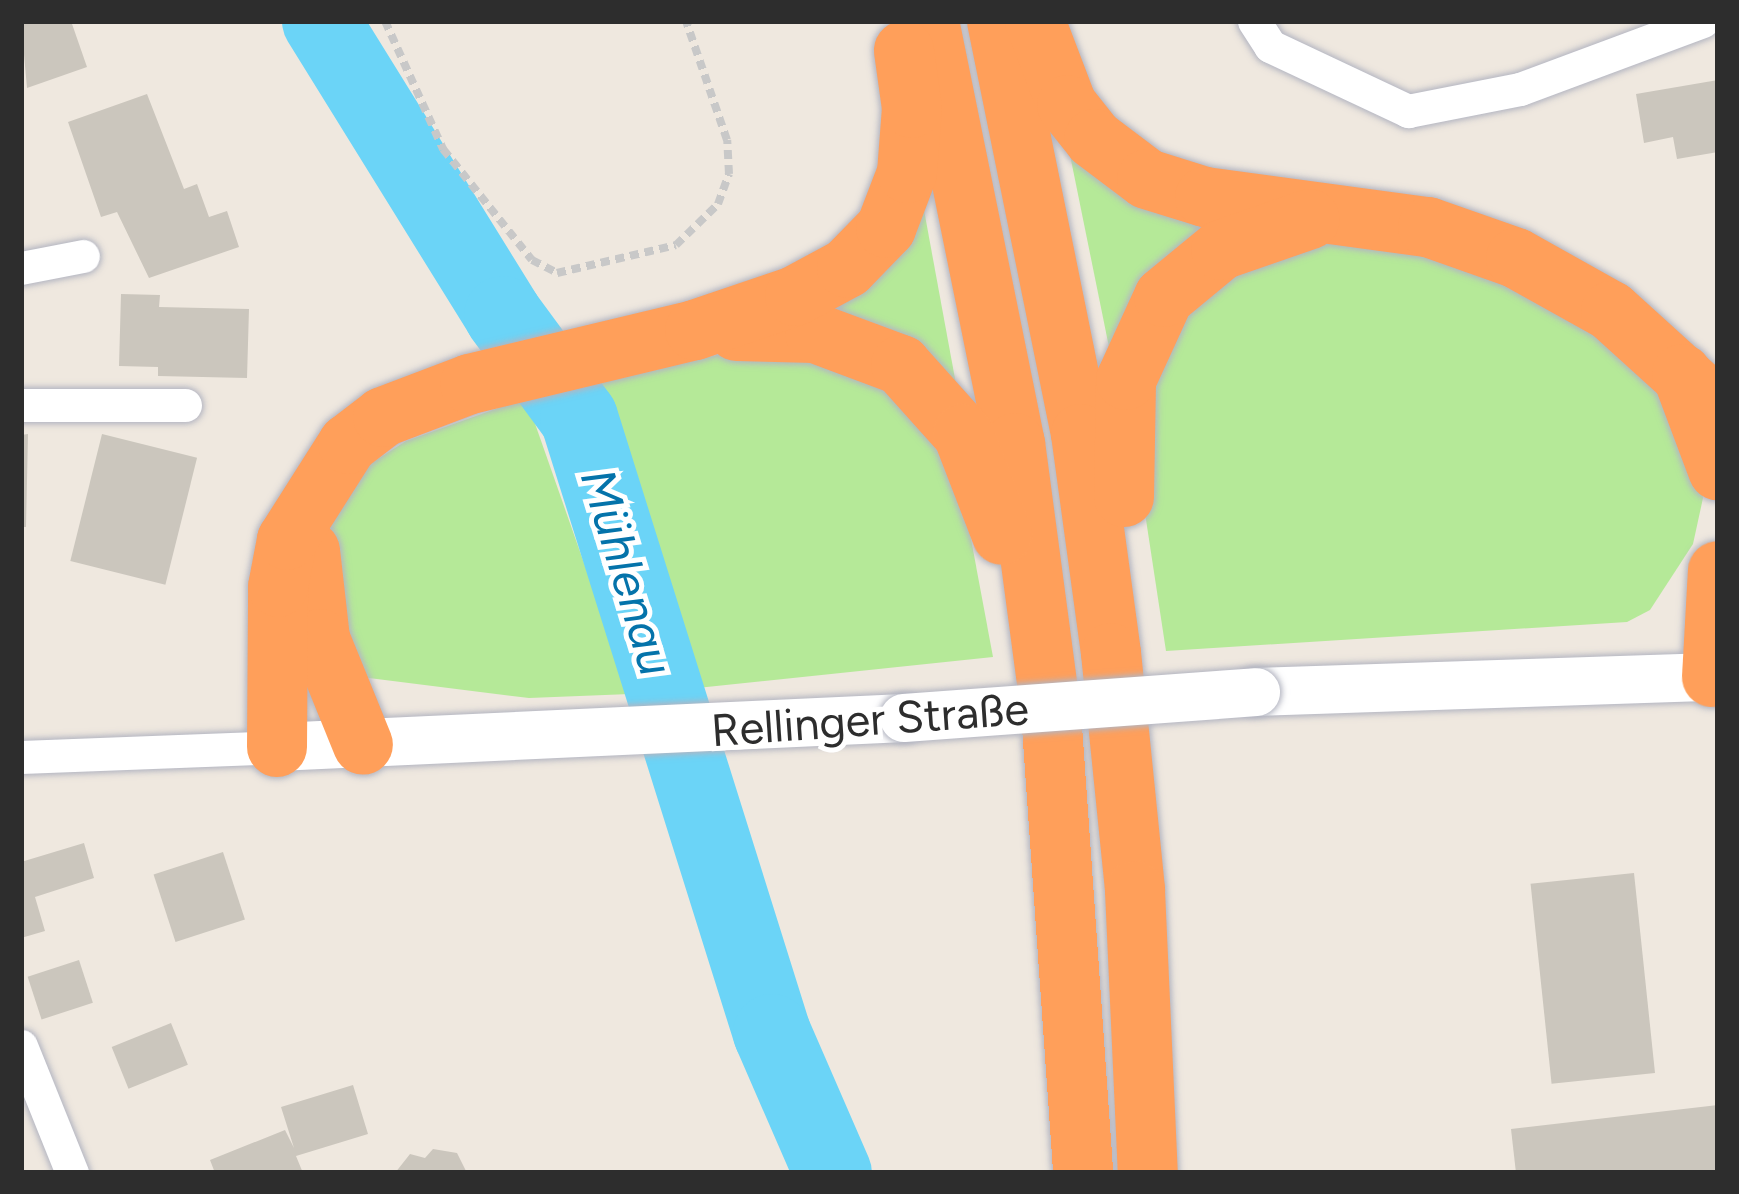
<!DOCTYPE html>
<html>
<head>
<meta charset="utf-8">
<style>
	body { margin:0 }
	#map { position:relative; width:1739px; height:1194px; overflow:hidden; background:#efe8df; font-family:Figtree,sans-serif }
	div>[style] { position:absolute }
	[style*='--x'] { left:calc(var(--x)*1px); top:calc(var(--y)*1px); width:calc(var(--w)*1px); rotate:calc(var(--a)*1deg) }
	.green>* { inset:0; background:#b5e998 }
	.river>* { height:78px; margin:-39px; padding:0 39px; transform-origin:39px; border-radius:39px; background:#6bd4f7 }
	.building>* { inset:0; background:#cbc6bd; transform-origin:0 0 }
	.path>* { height:8px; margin-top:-4px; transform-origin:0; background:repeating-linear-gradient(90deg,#c8c8c8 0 9px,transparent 0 15px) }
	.roads { filter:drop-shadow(0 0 3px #b3b5c1) drop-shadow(0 0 3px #b3b5c1) }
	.street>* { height:33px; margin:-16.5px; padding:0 16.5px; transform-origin:16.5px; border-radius:16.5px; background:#fff }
	.secondary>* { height:48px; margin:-24px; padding:0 24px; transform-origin:24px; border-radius:24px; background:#fff }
	.highway>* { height:60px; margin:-30px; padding:0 30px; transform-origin:30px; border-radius:30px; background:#ff9f5a }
	.bridges { filter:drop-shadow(0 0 3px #b3b5c1) drop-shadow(0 0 3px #b3b5c1) }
	.secondary-bridge>* { height:48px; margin:-24px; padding:0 24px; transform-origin:24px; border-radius:24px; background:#fff }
	span { translate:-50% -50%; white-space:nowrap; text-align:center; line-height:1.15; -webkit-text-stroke:10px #fff; paint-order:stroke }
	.street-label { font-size:45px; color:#2d2d2d }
	.water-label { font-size:48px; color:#0473aa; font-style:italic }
	.frame { position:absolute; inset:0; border:24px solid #2d2d2d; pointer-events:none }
</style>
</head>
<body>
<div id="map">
	<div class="green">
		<div style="clip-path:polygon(1069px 150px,1233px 224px,1110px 352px)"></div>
		<div style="clip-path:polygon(924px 210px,958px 395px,826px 302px)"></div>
		<div style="clip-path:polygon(1291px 243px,1389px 244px,1500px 277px,1635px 361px,1696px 446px,1703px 498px,1693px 544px,1650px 610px,1627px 622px,1166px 651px,1136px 454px,1180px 304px)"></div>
		<div style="clip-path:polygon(779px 350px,882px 379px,960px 480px,993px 657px,678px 690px,593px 385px,721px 354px)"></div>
		<div style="clip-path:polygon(526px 398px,630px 694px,529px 698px,361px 677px,325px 567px,328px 530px,365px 467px,406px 441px)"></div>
	</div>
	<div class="river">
		<div style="--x:321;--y:21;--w:346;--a:58.2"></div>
		<div style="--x:503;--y:315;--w:128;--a:53.6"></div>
		<div style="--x:579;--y:418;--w:645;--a:72.58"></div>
		<div style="--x:772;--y:1033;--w:153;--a:66.5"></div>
	</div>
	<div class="building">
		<div style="clip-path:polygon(21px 21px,71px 21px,87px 67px,27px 88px)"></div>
		<div style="clip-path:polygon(1718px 80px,1718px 152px,1677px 159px,1673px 137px,1644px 143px,1636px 94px)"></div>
		<div style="clip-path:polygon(147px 94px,184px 189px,197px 184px,209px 217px,227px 211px,239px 247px,149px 278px,117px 212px,101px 217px,68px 122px)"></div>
		<div style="clip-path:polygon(121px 294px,160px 295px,159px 307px,249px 309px,247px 378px,158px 376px,158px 367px,119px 366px)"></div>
		<div style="clip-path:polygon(28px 434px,26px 527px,21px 527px,21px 435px)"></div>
		<div style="left:102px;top:434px;width:98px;height:131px;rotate:14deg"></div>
		<div style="clip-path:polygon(84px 843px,94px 878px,35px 897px,45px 931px,21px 938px,21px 862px)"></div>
		<div style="left:223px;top:852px;width:71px;height:73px;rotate:72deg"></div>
		<div style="left:1634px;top:873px;width:201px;height:104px;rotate:84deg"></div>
		<div style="left:79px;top:960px;width:45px;height:54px;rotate:72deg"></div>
		<div style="left:171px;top:1023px;width:45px;height:64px;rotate:68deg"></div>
		<div style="clip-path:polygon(353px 1085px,368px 1134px,296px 1156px,303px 1173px,215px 1173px,210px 1160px,285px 1130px,294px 1148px,281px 1107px)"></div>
		<div style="clip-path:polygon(1718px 1105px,1718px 1173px,1516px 1173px,1511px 1129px)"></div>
		<div style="clip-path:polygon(433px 1149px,457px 1153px,467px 1173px,395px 1173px,410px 1154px,425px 1158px)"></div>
	</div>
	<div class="path">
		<div style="--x:385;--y:21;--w:141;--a:65.6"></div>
		<div style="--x:443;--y:149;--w:142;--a:51.3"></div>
		<div style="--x:532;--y:260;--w:28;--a:27"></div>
		<div style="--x:557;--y:273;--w:122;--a:-13.2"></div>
		<div style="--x:676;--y:245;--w:59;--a:-44.3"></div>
		<div style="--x:718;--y:204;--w:32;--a:-70"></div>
		<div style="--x:729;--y:174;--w:34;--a:-93"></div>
		<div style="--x:727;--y:140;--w:126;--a:-109"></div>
	</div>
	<div class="roads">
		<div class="street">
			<div style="--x:1254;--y:21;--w:30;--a:57"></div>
			<div style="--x:1270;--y:46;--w:153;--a:25.2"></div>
			<div style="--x:1408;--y:111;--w:114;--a:-11.1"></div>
			<div style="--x:1520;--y:89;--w:195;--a:-20.4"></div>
			<div style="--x:21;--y:268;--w:63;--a:-11"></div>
			<div style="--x:21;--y:405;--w:164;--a:0"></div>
			<div style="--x:21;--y:757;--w:256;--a:-2.2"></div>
			<div style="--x:21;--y:1046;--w:137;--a:68.1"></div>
		</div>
		<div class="secondary">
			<div style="--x:1256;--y:692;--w:462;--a:-1.9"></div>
			<div style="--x:277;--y:747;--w:628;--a:-2.65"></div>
		</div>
		<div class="highway">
			<div style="--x:929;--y:21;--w:431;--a:78.5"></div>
			<div style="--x:1015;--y:443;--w:271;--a:82.4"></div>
			<div style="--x:1051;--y:712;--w:462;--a:86"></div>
			<div style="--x:997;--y:21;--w:421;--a:78.5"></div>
			<div style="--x:1081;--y:434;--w:221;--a:82.2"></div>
			<div style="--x:1111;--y:653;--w:239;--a:84.2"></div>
			<div style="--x:1135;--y:891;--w:282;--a:87.4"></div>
			<div style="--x:1035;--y:21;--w:90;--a:69.1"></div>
			<div style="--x:1067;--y:105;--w:43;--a:51.5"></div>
			<div style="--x:1094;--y:139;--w:66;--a:37"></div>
			<div style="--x:1147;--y:179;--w:61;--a:17.2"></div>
			<div style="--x:1205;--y:197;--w:225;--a:7.7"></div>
			<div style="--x:1428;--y:227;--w:93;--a:19.4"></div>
			<div style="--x:1516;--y:258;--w:109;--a:29.2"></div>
			<div style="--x:1611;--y:311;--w:144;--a:42.2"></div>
			<div style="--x:737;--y:331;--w:78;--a:1.5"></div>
			<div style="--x:815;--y:333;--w:92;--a:20.4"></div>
			<div style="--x:901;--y:365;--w:93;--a:48.1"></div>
			<div style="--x:963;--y:434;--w:108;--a:68.9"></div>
			<div style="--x:1682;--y:374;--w:103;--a:69.4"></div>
			<div style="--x:1124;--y:497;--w:117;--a:-89"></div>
			<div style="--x:1126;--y:380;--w:91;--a:-65.4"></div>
			<div style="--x:1164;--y:297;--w:74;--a:-39.5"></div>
			<div style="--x:1221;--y:250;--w:94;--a:-19.2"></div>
			<div style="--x:310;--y:551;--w:89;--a:83.5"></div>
			<div style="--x:320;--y:639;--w:114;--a:67.9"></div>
			<div style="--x:1712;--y:677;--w:106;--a:-86.8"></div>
			<div style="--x:277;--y:747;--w:160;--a:-89.6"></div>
			<div style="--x:278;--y:587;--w:48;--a:-79.2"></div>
			<div style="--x:287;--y:540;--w:114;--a:-57.6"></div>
			<div style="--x:348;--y:444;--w:44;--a:-37.6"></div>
			<div style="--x:383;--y:417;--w:93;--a:-20.8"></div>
			<div style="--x:470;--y:384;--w:231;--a:-13.5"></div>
			<div style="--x:695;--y:330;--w:106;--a:-18.8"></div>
			<div style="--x:795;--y:296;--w:59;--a:-28.3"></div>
			<div style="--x:847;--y:268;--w:56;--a:-45.7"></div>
			<div style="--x:886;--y:228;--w:59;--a:-69.1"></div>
			<div style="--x:907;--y:173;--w:65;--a:-85.6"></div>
			<div style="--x:912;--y:108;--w:58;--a:-98"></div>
		</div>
	</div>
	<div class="bridges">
		<div class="secondary-bridge">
			<div style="--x:904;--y:718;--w:353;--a:-4.2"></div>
		</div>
	</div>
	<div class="street-label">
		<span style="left:870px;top:720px;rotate:-4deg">Rellinger Straße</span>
	</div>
	<div class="water-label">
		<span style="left:627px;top:572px;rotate:73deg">Mühlenau</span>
	</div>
	<div class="frame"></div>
</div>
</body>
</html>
